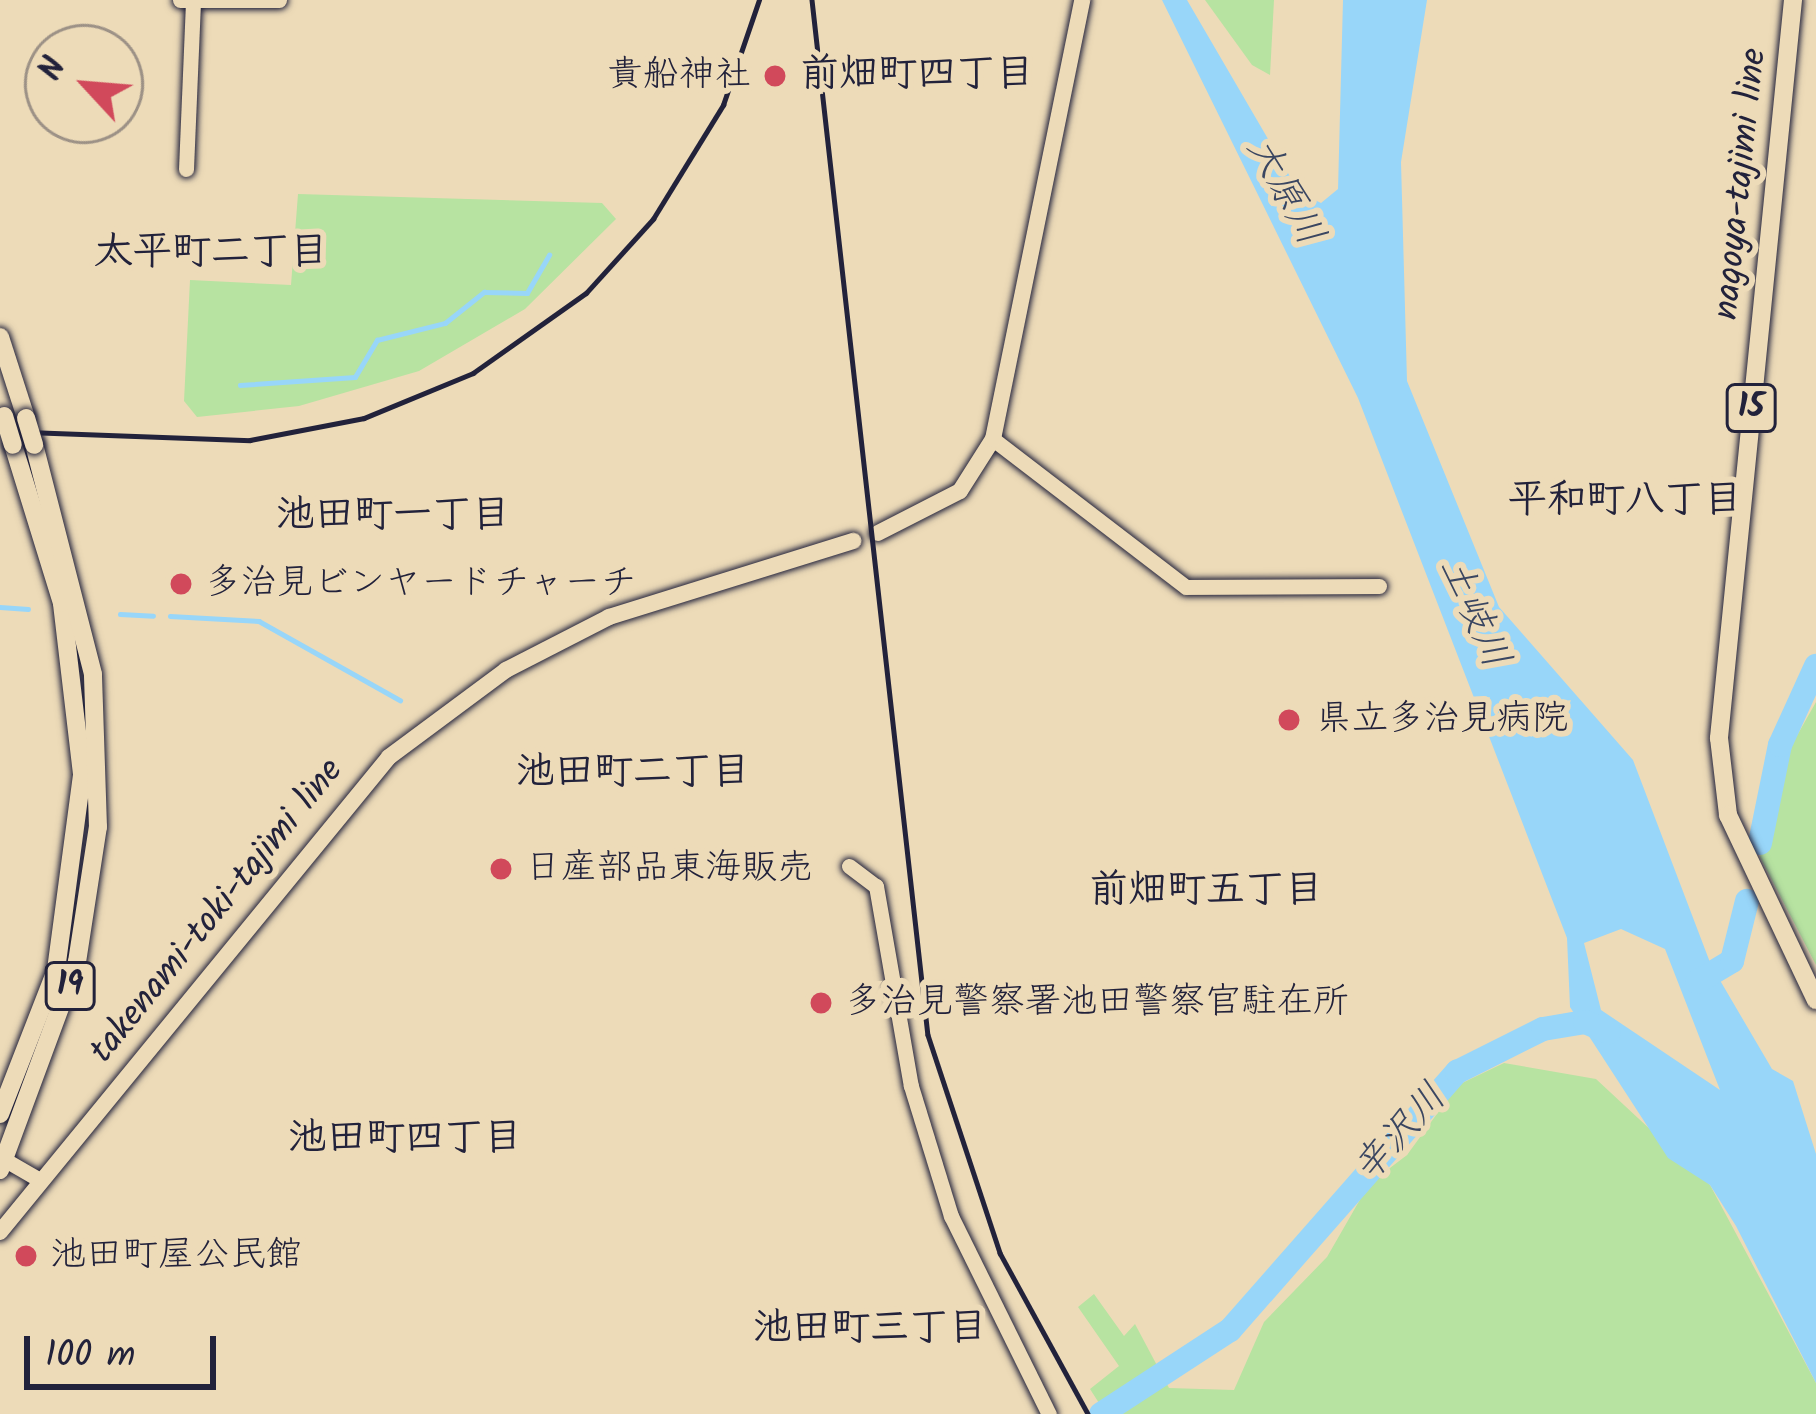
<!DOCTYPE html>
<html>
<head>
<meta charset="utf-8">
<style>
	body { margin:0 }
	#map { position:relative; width:1816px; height:1414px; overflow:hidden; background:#eddbb8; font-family:Kalam,"Klee One",sans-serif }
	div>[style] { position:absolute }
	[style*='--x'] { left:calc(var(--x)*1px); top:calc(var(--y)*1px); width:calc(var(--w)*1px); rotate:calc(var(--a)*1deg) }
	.green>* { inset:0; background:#b7e3a1 }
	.water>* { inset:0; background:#98d6f9 }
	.stream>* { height:4.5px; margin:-2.25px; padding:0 2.25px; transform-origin:2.25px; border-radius:2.25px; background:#98d6f9 }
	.river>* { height:24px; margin:-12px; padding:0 12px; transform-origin:12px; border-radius:12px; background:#98d6f9 }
	.roads { filter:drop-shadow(0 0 3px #22223b) drop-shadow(0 0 3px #22223b) }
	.tertiary>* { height:15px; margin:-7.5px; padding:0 7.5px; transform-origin:7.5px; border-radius:7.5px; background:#eddbb8 }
	.secondary>* { height:16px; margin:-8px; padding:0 8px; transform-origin:8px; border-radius:8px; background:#eddbb8 }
	.primary>* { height:18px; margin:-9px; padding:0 9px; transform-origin:9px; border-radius:9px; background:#eddbb8 }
	.trunk>* { height:18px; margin:-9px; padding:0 9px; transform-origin:9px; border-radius:9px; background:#eddbb8 }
	.rail>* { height:4.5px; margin:-2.25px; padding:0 2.25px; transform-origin:2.25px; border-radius:2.25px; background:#22223b }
	.bridges { filter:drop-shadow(0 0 3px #22223b) drop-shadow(0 0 3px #22223b) }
	.trunk-bridge>* { height:18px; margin:-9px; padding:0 9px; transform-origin:9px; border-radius:9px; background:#eddbb8 }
	.dots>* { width:33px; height:33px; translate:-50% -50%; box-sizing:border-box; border:6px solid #eddbb8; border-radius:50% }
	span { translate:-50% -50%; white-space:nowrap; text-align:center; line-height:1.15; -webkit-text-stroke:12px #eddbb8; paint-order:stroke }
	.shield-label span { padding:3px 9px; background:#eddbb8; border:3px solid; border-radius:9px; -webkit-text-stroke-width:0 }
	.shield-label { font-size:33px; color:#22223b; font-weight:700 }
	.poi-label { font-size:36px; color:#22223b }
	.right { translate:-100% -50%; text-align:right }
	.left { translate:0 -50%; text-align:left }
	.street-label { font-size:36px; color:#22223b }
	.neighbourhood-label { font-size:39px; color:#22223b; font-weight:700 }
	.water-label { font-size:39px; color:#3a4661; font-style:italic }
	.north { position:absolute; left:24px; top:24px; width:120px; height:120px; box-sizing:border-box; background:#eddbb8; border:3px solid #9c9186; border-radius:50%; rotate:296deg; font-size:33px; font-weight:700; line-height:48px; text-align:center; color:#22223b }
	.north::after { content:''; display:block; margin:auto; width:42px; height:54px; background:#d1495b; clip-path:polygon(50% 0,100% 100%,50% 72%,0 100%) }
	.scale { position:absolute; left:24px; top:1336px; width:192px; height:54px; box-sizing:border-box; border:6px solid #22223b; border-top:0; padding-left:15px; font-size:36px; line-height:42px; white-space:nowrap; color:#22223b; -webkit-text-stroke:9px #eddbb8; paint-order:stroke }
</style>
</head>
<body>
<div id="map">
	<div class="green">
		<div style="clip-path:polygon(1205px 0,1274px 0,1270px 75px,1252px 65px)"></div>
		<div style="clip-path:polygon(298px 194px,602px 203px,616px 219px,525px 309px,419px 371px,299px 406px,197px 417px,184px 401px,190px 280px,291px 285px)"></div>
		<div style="clip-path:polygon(1816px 702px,1816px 965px,1760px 857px,1777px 771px)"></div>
		<div style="clip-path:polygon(1504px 1063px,1596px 1079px,1710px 1185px,1816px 1383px,1816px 1414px,1106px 1414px,1090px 1389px,1119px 1366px,1078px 1307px,1094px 1294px,1124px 1336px,1135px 1324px,1169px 1388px,1234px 1390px,1264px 1322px,1327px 1257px,1369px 1184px,1407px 1155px,1458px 1085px)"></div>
	</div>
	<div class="water">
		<div style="clip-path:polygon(evenodd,1162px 0,1187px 0,1299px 192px,1321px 203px,1338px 189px,1343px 0,1427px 0,1401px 162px,1407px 381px,1499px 607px,1633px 760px,1711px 965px,1772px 1069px,1793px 1081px,1816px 1154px,1816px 1383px,1736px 1226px,1710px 1185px,1668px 1158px,1570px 1007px,1567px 938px,1358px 398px,1162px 0,1621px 929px,1665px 949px,1720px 1090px,1601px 1010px,1584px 943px,1621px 929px)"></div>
	</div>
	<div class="stream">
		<div style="--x:240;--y:385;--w:115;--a:-4"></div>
		<div style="--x:355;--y:377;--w:43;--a:-59.3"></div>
		<div style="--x:377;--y:340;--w:70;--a:-14"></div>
		<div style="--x:445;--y:323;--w:50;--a:-38.5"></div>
		<div style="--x:484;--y:292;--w:43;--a:1.3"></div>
		<div style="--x:527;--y:293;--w:44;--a:-59.9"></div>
		<div style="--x:0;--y:607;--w:28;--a:4"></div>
		<div style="--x:120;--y:614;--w:33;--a:3"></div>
		<div style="--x:170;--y:616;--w:89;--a:3.2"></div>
		<div style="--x:259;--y:621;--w:162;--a:29.3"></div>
	</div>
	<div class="river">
		<div style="--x:1760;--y:843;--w:100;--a:-78.5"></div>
		<div style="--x:1780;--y:745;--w:87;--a:-65.5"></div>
		<div style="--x:1697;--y:982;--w:41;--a:-31"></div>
		<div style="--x:1732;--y:961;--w:62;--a:-76"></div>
		<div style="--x:1101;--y:1414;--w:154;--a:-33.1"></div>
		<div style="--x:1230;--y:1330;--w:344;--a:-48.7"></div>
		<div style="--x:1457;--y:1072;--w:96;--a:-26.6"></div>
		<div style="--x:1543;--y:1029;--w:43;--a:-9.5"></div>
		<div style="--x:1585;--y:1022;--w:26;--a:23"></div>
	</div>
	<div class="roads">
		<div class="tertiary">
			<div style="--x:180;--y:0;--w:99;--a:0"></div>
			<div style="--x:186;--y:169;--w:169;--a:-87.6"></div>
			<div style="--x:993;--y:439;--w:243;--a:37.5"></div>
			<div style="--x:1186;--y:587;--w:193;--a:-0.3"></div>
			<div style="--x:849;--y:866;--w:34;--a:37"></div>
			<div style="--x:876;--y:886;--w:203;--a:80.1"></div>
			<div style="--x:911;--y:1086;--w:136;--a:72.9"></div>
			<div style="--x:951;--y:1216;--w:221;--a:63.7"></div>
			<div style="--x:0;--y:1157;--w:46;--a:29.9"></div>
		</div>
		<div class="secondary">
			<div style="--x:878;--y:533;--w:92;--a:-27.1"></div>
			<div style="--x:960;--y:491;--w:62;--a:-57.6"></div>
			<div style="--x:993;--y:439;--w:448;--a:-78.5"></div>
			<div style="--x:0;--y:1232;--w:614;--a:-50.68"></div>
			<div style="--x:389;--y:757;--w:146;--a:-36.6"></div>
			<div style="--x:506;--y:670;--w:116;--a:-27.2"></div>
			<div style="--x:609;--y:617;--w:256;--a:-17.3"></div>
		</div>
		<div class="primary">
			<div style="--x:1793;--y:0;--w:742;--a:95.73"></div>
			<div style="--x:1719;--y:738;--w:78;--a:83.3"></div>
			<div style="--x:1728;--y:815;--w:205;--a:64.6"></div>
		</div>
		<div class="trunk">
			<div style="--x:0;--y:337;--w:85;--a:72.2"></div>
			<div style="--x:0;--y:1114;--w:155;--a:-68.7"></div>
			<div style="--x:56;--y:970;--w:198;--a:-82.4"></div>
			<div style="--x:82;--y:774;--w:172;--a:-96.7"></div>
			<div style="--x:62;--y:603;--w:165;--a:-107.2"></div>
			<div style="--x:0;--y:1170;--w:222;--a:-69.7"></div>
			<div style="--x:77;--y:962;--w:137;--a:-81.2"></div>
			<div style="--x:98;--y:827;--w:153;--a:-91.9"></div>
			<div style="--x:93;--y:674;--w:236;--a:-104.4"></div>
		</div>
	</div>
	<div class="rail">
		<div style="--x:812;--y:0;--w:1041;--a:83.61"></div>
		<div style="--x:928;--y:1035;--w:230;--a:71.7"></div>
		<div style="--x:1000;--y:1253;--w:183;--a:61.3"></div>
		<div style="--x:0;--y:431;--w:250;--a:2.1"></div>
		<div style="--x:250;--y:440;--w:116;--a:-10.9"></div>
		<div style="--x:364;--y:418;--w:118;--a:-22.4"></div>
		<div style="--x:473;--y:373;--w:138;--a:-35.3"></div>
		<div style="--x:586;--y:293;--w:100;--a:-47.8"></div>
		<div style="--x:653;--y:219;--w:134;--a:-58.4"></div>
		<div style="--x:723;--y:105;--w:111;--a:-71.1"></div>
	</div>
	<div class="bridges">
		<div class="trunk-bridge">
			<div style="--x:4;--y:416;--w:30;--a:73"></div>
			<div style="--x:26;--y:418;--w:28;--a:73"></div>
		</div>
	</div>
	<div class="dots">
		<div style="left:775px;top:76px;background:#d1495b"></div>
		<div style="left:181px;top:584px;background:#d1495b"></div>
		<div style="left:1289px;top:720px;background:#d1495b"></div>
		<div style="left:501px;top:869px;background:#d1495b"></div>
		<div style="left:821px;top:1003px;background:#d1495b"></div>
		<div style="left:26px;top:1256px;background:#d1495b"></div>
	</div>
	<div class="shield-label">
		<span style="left:1751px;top:408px">15</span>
		<span style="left:70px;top:986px">19</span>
	</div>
	<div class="poi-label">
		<span class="right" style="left:751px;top:76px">貴船神社</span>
		<span class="left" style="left:205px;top:584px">多治見ビンヤードチャーチ</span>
		<span class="left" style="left:1316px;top:720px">県立多治見病院</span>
		<span class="left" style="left:525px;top:869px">日産部品東海販売</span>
		<span class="left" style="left:845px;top:1003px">多治見警察署池田警察官駐在所</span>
		<span class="left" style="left:50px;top:1256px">池田町屋公民館</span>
	</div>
	<div class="street-label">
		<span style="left:1741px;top:184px;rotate:-84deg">nagoya-tajimi line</span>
		<span style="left:217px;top:911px;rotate:-51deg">takenami-toki-tajimi line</span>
	</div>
	<div class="neighbourhood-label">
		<span style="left:917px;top:75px">前畑町四丁目</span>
		<span style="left:211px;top:253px">太平町二丁目</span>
		<span style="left:1625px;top:501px">平和町八丁目</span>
		<span style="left:393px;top:516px">池田町一丁目</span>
		<span style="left:633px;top:773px">池田町二丁目</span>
		<span style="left:1206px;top:891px">前畑町五丁目</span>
		<span style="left:405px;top:1139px">池田町四丁目</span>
		<span style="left:870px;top:1329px">池田町三丁目</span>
	</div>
	<div class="water-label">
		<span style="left:1284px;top:192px;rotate:61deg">大原川</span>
		<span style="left:1473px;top:613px;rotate:66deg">土岐川</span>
		<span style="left:1401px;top:1134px;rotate:-48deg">辛沢川</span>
	</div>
	<div class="north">N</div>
	<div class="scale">100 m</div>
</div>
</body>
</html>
